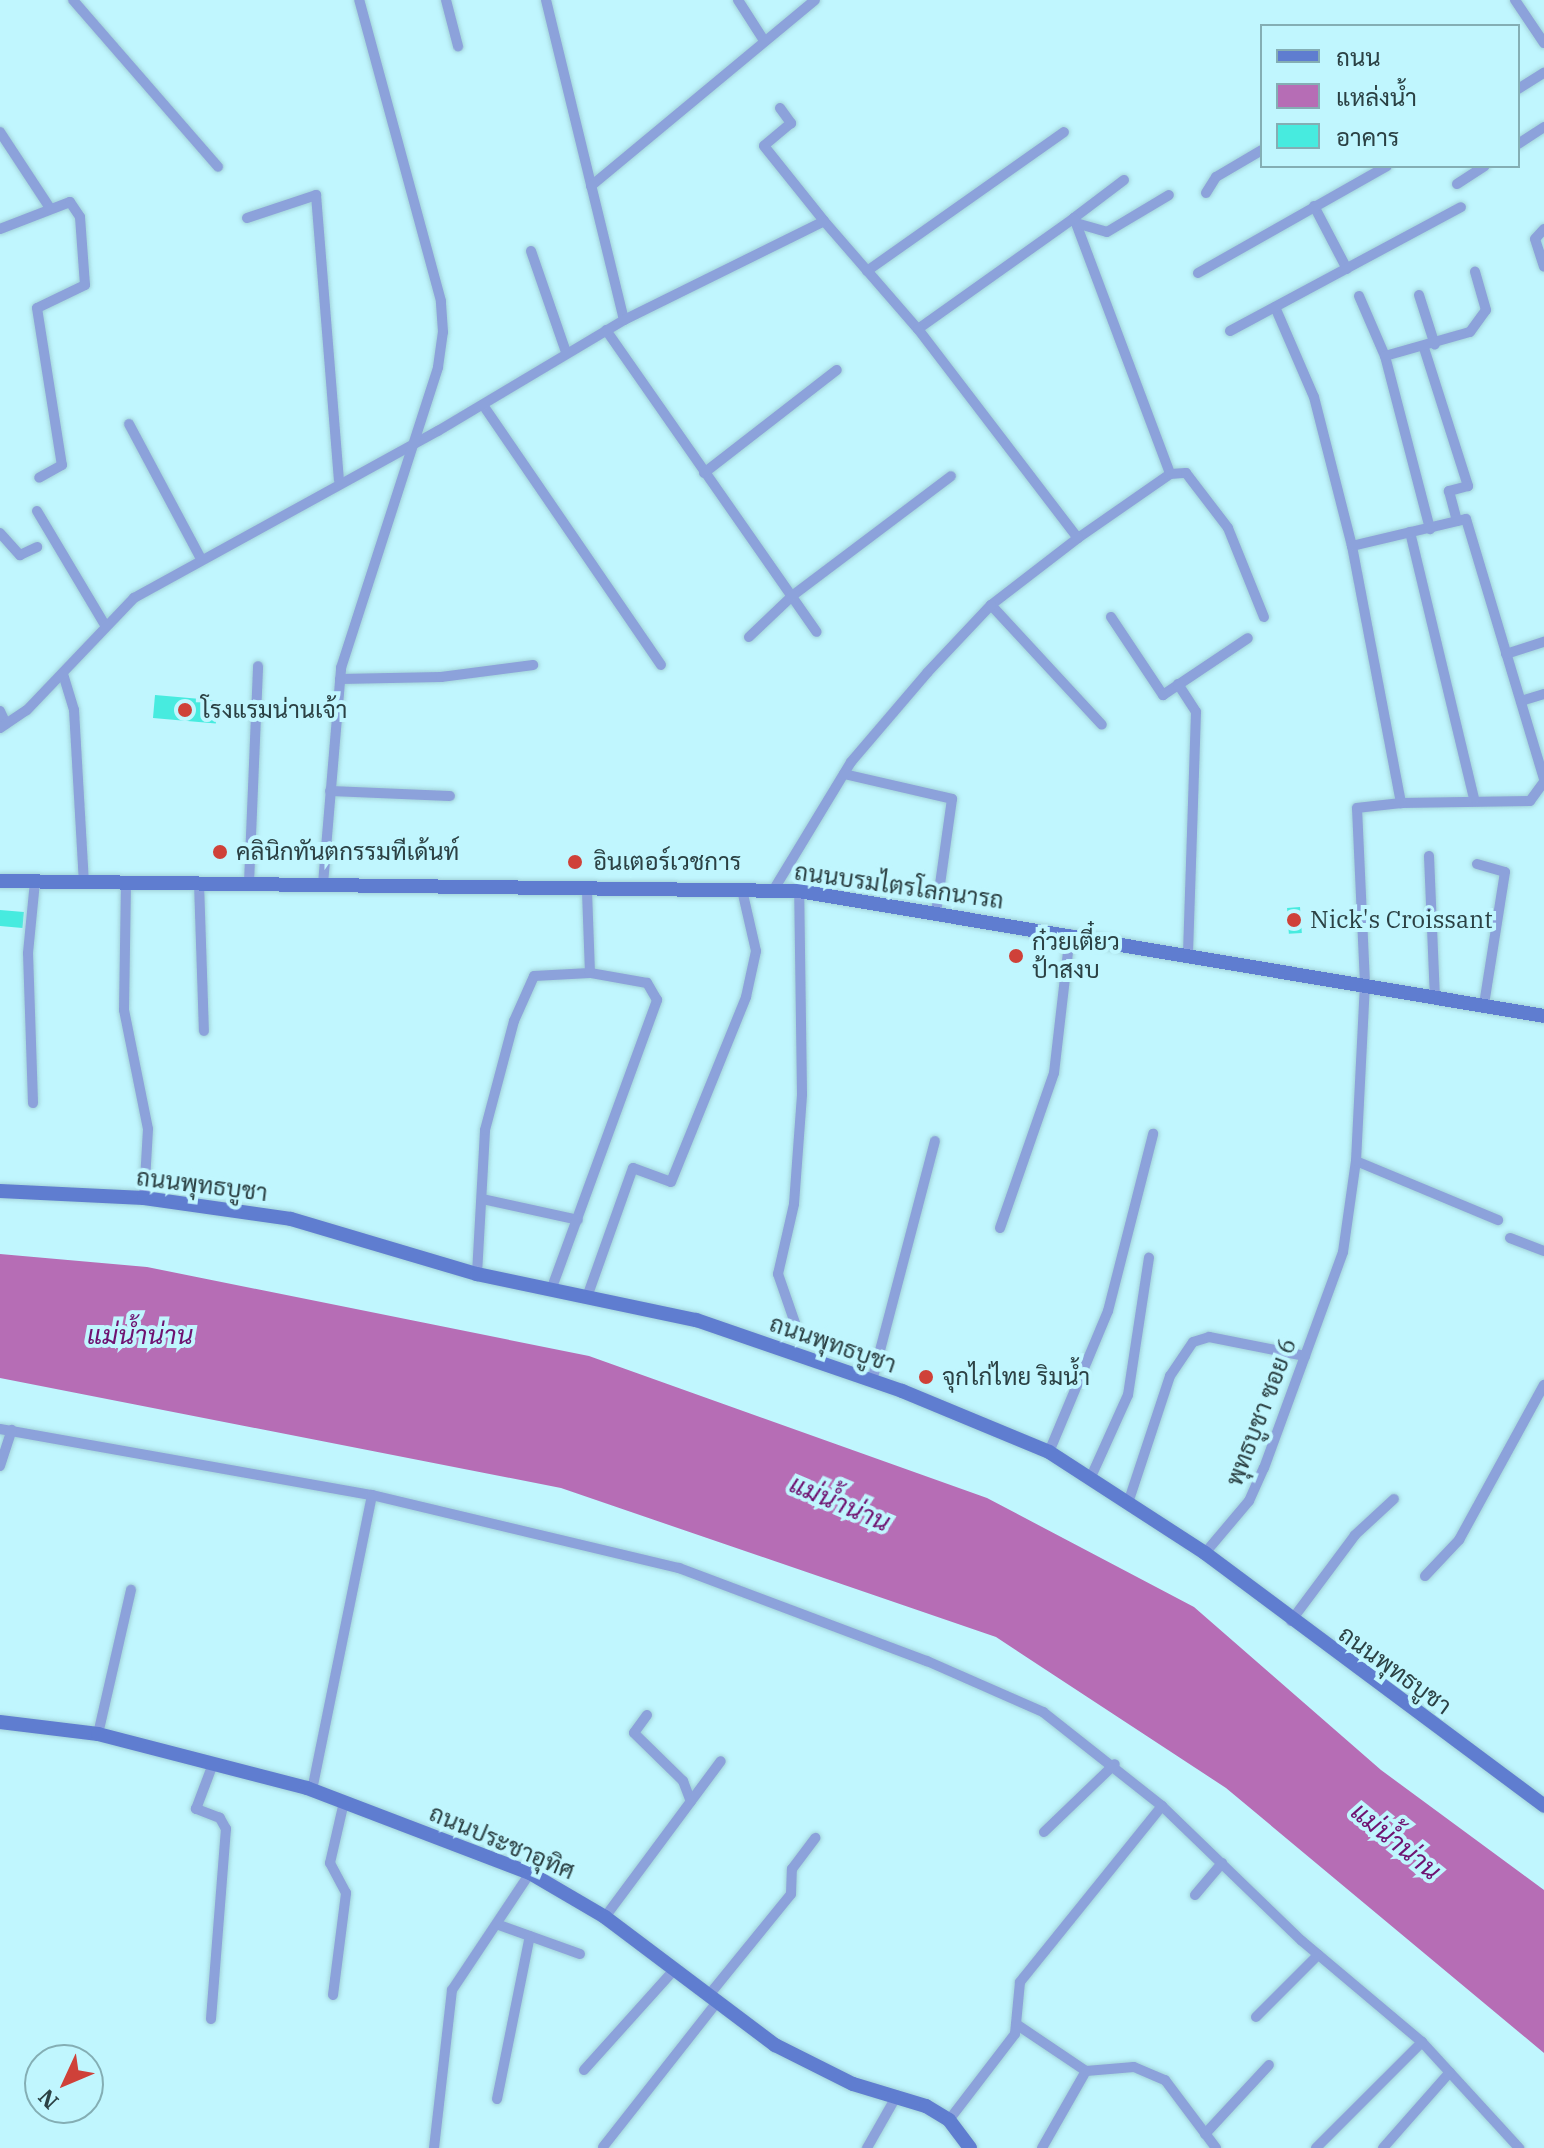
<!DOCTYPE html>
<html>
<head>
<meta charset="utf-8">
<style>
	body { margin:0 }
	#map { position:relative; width:1544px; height:2148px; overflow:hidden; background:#c0f6fe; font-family:"IBM Plex Serif",Sarabun,serif }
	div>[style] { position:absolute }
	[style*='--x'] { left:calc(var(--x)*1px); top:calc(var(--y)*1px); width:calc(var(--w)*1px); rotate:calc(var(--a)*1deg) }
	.water>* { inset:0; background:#b66db5 }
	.building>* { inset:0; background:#47ebdf; transform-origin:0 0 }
	.roads { filter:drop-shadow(0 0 2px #a2d2d9) drop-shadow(0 0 2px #a2d2d9) }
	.street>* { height:10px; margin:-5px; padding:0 5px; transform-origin:5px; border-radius:5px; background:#8ca2db }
	.secondary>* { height:14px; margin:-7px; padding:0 7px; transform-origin:7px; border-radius:7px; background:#5f7dd0 }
	.dots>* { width:22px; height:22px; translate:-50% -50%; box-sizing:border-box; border:4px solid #c0f6fe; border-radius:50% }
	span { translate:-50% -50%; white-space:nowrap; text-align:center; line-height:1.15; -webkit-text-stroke:8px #c0f6fe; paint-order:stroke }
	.poi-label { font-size:24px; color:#2b4144 }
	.left { translate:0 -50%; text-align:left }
	.street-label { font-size:24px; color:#2b4144 }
	.water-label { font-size:26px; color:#6e1270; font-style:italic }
	.legend { position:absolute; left:1260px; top:24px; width:260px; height:144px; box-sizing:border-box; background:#c0f6fe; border:2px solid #84aeb4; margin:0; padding:10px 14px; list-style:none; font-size:24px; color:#2b4144 }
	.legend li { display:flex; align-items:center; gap:16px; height:40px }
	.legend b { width:40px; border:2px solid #84aeb4 }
	.north { position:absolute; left:24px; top:2044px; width:80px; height:80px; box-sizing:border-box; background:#c0f6fe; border:2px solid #84aeb4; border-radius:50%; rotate:226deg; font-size:22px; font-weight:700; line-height:32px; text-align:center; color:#2b4144 }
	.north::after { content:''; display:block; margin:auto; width:28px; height:36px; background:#cf4139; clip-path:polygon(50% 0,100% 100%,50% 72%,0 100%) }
</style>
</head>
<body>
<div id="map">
	<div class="water">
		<div style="clip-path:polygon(0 1254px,147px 1267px,589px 1356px,987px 1498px,1194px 1607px,1381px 1770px,1544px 1890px,1544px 2053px,1226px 1788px,996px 1637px,561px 1488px,0 1378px)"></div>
	</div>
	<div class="building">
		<div style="left:155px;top:695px;width:63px;height:23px;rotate:5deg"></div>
		<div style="left:1300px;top:907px;width:26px;height:13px;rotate:86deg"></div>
		<div style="left:0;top:910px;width:24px;height:16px;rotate:5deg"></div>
	</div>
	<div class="roads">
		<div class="street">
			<div style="--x:73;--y:0;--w:221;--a:49"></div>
			<div style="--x:446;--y:0;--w:48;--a:75.4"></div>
			<div style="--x:546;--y:0;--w:329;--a:76.3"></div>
			<div style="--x:738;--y:0;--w:46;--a:57.3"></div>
			<div style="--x:1515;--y:0;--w:52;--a:56"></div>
			<div style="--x:1518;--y:89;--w:31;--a:-32"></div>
			<div style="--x:780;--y:108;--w:19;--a:54"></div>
			<div style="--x:791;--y:123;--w:35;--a:140"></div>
			<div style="--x:764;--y:146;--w:96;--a:51.3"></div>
			<div style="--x:0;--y:132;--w:91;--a:56.7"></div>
			<div style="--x:1518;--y:144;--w:31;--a:-33"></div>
			<div style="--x:1124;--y:180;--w:63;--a:142.8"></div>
			<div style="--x:1074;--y:218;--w:273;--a:69.4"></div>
			<div style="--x:1457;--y:184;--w:33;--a:-33"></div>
			<div style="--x:591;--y:186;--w:291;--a:-39.7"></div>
			<div style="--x:1206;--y:193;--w:19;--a:-58"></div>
			<div style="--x:1216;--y:177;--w:53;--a:-30.4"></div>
			<div style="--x:1314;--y:206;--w:71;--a:62.4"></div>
			<div style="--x:247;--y:218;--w:73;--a:-18.4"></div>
			<div style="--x:316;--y:195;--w:286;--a:85.4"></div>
			<div style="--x:1076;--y:223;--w:32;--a:16"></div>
			<div style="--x:1107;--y:232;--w:72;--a:-30.8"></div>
			<div style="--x:0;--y:229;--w:75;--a:-21.1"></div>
			<div style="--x:70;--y:202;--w:18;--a:56"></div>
			<div style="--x:80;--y:217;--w:68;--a:85.8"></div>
			<div style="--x:85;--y:285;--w:53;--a:154.4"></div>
			<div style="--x:37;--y:308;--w:159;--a:81"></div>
			<div style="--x:62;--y:465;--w:26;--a:151"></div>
			<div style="--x:1544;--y:229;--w:13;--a:132"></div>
			<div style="--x:1535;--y:239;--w:29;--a:72"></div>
			<div style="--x:531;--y:251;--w:107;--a:70.9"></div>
			<div style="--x:867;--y:271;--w:241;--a:-35.2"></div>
			<div style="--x:1198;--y:273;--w:217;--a:-29.5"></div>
			<div style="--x:1419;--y:295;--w:52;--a:72.3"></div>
			<div style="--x:1359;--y:296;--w:65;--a:66.6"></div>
			<div style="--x:1385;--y:356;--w:179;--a:75.4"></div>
			<div style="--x:1275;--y:307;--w:98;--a:66.6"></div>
			<div style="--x:1314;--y:397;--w:154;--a:75.7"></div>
			<div style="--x:1352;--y:546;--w:262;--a:79.2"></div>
			<div style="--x:1401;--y:803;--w:129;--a:-0.9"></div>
			<div style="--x:1530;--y:801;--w:24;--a:-54"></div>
			<div style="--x:918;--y:329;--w:191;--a:-35.4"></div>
			<div style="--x:606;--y:330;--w:368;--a:55.1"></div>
			<div style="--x:1230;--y:331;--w:262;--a:-28.2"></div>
			<div style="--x:1424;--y:348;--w:145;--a:72.3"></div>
			<div style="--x:1468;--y:486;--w:20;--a:165"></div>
			<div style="--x:1449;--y:491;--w:31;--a:75"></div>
			<div style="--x:1385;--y:356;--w:88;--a:-15.8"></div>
			<div style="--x:1470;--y:332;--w:27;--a:-54"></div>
			<div style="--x:1486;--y:310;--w:40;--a:-106"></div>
			<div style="--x:483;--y:405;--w:315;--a:55.6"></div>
			<div style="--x:129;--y:424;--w:153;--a:61.9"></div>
			<div style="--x:704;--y:473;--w:168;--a:-37.8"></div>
			<div style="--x:37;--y:511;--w:133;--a:59.2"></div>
			<div style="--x:1410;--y:532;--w:274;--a:76.5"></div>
			<div style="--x:0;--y:533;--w:30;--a:48"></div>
			<div style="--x:20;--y:555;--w:19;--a:-25"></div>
			<div style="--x:1078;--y:538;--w:112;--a:-34.8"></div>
			<div style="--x:1170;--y:474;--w:16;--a:-4"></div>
			<div style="--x:1186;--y:473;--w:69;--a:52.6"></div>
			<div style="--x:1228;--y:528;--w:96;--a:68"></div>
			<div style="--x:1352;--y:546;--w:117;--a:-13.3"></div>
			<div style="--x:1466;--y:519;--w:271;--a:73.3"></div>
			<div style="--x:991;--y:605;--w:163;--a:47.2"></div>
			<div style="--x:1111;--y:617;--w:94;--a:56.3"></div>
			<div style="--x:1163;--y:695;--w:102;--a:-33.8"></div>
			<div style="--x:749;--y:637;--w:59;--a:-43.6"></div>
			<div style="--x:792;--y:596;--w:199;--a:-37"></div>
			<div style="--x:1506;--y:654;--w:40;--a:-18"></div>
			<div style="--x:63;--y:674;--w:38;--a:73"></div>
			<div style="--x:74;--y:710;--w:174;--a:86.7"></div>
			<div style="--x:340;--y:679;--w:101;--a:-1.1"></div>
			<div style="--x:441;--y:677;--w:93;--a:-7.4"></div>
			<div style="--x:1178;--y:684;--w:33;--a:57"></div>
			<div style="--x:1196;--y:712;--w:241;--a:91.9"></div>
			<div style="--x:1521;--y:701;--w:24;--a:-17"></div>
			<div style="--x:0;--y:711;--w:14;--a:65"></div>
			<div style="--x:0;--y:728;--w:32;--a:-34"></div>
			<div style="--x:27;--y:710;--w:155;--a:-46.3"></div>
			<div style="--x:134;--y:598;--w:347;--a:-28.8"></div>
			<div style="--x:438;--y:431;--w:217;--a:-30.8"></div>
			<div style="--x:624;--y:320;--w:223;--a:-26.3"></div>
			<div style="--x:824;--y:221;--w:143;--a:49"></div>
			<div style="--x:918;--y:329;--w:263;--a:52.6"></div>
			<div style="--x:1078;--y:538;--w:110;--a:142.4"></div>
			<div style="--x:991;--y:605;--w:93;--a:133.3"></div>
			<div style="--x:927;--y:673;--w:117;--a:130.5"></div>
			<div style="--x:851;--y:762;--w:151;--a:121.2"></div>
			<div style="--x:844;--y:774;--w:111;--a:13"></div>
			<div style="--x:952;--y:799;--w:115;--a:98"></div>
			<div style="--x:330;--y:791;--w:120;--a:2.4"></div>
			<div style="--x:1429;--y:856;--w:141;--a:87.6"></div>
			<div style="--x:1477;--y:864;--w:29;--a:16"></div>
			<div style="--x:1505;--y:872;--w:135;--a:99"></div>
			<div style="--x:126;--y:883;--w:127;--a:90.9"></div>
			<div style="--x:124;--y:1010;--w:121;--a:78.6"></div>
			<div style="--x:148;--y:1129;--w:69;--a:93.3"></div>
			<div style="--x:199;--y:883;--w:148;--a:88.1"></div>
			<div style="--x:249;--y:883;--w:217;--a:-87.6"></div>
			<div style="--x:323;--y:884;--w:217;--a:-85.2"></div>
			<div style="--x:341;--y:668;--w:316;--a:-72.1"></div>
			<div style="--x:438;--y:367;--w:35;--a:-82"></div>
			<div style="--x:443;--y:332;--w:31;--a:-94"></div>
			<div style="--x:441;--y:301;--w:312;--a:-105.2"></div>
			<div style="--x:33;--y:1103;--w:150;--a:-91.9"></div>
			<div style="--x:28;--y:953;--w:71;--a:-84.4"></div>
			<div style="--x:1356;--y:1161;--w:154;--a:22.6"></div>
			<div style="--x:482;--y:1199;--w:98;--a:12.3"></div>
			<div style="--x:1000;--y:1228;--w:164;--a:-70.8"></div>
			<div style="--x:1054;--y:1073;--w:140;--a:-83.4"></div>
			<div style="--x:1510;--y:1238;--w:36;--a:21"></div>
			<div style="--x:477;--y:1274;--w:144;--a:-86.8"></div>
			<div style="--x:485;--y:1130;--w:113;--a:-75.1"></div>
			<div style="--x:514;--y:1021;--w:49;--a:-66"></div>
			<div style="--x:534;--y:976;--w:56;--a:-3.1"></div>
			<div style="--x:551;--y:1290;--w:309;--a:-69.9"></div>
			<div style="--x:657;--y:1000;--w:20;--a:-120"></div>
			<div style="--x:647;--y:983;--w:58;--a:-170"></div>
			<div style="--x:590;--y:973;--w:83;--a:-92.1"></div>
			<div style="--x:587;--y:1297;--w:137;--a:-70.4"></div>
			<div style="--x:633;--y:1168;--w:40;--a:20.2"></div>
			<div style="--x:671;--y:1182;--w:200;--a:-67.9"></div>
			<div style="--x:746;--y:997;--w:47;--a:-77.7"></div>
			<div style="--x:756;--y:951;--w:63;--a:-102.9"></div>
			<div style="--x:795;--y:1323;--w:52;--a:-109.1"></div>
			<div style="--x:778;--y:1274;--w:72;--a:-77.1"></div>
			<div style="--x:794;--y:1204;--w:110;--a:-85.8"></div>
			<div style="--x:802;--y:1094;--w:203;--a:-90.8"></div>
			<div style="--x:872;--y:1381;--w:248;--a:-75.3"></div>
			<div style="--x:0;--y:1429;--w:378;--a:10.1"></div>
			<div style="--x:372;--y:1495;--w:316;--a:13.4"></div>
			<div style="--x:679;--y:1568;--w:265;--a:20.6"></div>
			<div style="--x:927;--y:1661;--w:127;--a:23.7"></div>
			<div style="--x:1043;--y:1712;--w:152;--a:38.3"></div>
			<div style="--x:1162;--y:1806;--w:194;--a:44"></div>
			<div style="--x:1302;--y:1941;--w:157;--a:40.1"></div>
			<div style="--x:1422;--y:2042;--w:144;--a:47.5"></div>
			<div style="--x:1049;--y:1452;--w:153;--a:-67.3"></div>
			<div style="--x:1108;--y:1311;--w:183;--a:-75.7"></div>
			<div style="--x:0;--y:1466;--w:38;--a:-72"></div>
			<div style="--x:1090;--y:1479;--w:92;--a:-65.7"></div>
			<div style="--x:1128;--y:1395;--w:139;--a:-81.3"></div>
			<div style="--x:1128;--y:1503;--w:134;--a:-71.7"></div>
			<div style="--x:1170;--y:1376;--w:41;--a:-55.9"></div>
			<div style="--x:1193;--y:1342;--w:17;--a:-17"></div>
			<div style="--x:1209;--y:1337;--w:98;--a:11.2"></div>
			<div style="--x:1205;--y:1553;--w:68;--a:-49.8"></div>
			<div style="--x:1249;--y:1501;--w:36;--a:-66"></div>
			<div style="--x:1264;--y:1468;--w:230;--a:-69.9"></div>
			<div style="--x:1343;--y:1252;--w:92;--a:-81.9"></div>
			<div style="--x:1356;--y:1161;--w:177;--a:-87.1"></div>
			<div style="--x:1365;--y:984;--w:176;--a:-92.6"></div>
			<div style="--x:1357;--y:808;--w:44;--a:-6.5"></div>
			<div style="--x:1425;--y:1576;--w:50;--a:-46.6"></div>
			<div style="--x:1459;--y:1540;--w:177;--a:-61.3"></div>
			<div style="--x:1291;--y:1621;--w:107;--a:-53.3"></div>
			<div style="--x:1355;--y:1535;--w:53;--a:-42.7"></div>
			<div style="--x:647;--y:1715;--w:22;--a:126"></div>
			<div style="--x:634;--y:1733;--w:69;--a:44.4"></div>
			<div style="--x:683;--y:1781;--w:22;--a:69"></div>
			<div style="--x:98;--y:1734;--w:148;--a:-77.1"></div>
			<div style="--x:312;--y:1790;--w:301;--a:-78.5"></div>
			<div style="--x:1044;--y:1832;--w:98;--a:-43.8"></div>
			<div style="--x:1195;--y:1895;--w:42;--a:-49.8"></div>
			<div style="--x:605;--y:1917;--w:194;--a:-53.4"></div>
			<div style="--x:499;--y:1925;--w:86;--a:19.7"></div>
			<div style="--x:333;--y:1995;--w:103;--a:-82.7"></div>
			<div style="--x:346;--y:1893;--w:34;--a:-118"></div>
			<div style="--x:330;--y:1863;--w:63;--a:-77.1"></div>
			<div style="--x:709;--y:1995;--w:130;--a:-50.9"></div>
			<div style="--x:791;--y:1894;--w:25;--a:-88"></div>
			<div style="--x:792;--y:1869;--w:39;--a:-53"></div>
			<div style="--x:1256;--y:2017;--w:88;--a:-45"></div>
			<div style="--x:211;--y:2019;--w:191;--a:-85.5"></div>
			<div style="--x:226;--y:1829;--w:13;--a:-119"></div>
			<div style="--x:220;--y:1818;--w:26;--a:-159"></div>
			<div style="--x:196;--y:1809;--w:48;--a:-69.3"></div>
			<div style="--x:1016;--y:2024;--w:84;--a:33.9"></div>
			<div style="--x:1086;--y:2071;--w:48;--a:-4.8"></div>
			<div style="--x:1134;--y:2067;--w:34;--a:23"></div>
			<div style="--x:1165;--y:2080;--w:85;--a:53.1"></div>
			<div style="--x:584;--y:2070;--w:136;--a:-48"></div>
			<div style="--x:497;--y:2099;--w:166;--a:-78.6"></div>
			<div style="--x:949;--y:2120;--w:108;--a:-52.5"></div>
			<div style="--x:1015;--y:2034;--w:52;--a:-84.5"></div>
			<div style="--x:1020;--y:1982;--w:226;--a:-51.1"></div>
			<div style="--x:1205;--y:2134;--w:94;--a:-47.2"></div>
			<div style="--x:603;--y:2147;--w:186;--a:-51.8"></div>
			<div style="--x:434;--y:2148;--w:159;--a:-83.5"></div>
			<div style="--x:452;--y:1990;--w:141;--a:-56.3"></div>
			<div style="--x:867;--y:2148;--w:59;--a:-60.4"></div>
			<div style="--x:1042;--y:2148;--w:89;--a:-60.3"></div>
			<div style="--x:1316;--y:2148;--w:150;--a:-45"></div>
			<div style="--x:1383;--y:2148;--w:101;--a:-48.6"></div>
		</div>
		<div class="secondary">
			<div style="--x:0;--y:881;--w:799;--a:0.72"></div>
			<div style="--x:799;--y:891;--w:755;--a:9.52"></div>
			<div style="--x:0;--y:1191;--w:144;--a:2.8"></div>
			<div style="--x:144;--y:1198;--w:148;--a:8.1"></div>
			<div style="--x:291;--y:1219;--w:194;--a:16.5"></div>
			<div style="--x:477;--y:1274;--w:224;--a:11.9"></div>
			<div style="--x:696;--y:1320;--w:218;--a:19"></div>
			<div style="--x:902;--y:1391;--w:159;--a:22.5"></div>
			<div style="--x:1049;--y:1452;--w:186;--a:32.9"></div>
			<div style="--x:1205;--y:1553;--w:423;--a:36.7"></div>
			<div style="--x:0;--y:1722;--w:99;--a:7"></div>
			<div style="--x:98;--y:1734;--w:216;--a:14.5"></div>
			<div style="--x:307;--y:1788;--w:239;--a:20.9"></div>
			<div style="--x:530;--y:1873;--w:87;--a:30.4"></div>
			<div style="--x:605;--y:1917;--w:213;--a:37"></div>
			<div style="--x:775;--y:2045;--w:87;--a:26.6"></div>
			<div style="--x:853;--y:2084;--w:76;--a:16.8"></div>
			<div style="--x:926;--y:2106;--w:27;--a:31"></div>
			<div style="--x:949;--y:2120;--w:35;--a:53"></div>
		</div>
	</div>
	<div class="dots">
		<div style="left:185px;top:710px;background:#cf4139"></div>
		<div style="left:220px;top:852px;background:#cf4139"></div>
		<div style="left:575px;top:862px;background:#cf4139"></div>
		<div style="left:1294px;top:920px;background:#cf4139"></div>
		<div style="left:1016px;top:956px;background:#cf4139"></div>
		<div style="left:926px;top:1377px;background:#cf4139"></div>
	</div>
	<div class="poi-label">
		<span class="left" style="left:201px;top:710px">โรงแรมน่านเจ้า</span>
		<span class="left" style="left:236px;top:852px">คลินิกทันตกรรมทีเด้นท์</span>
		<span class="left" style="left:593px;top:862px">อินเตอร์เวชการ</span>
		<span class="left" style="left:1310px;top:920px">Nick's Croissant</span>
		<span class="left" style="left:1032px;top:956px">ก๋วยเตี๋ยว<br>ป้าสงบ</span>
		<span class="left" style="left:942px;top:1377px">จุกไก่ไทย ริมน้ำ</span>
	</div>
	<div class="street-label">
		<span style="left:899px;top:886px;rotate:8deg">ถนนบรมไตรโลกนารถ</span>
		<span style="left:202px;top:1185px;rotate:7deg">ถนนพุทธบูชา</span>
		<span style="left:833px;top:1344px;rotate:19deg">ถนนพุทธบูชา</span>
		<span style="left:1261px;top:1412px;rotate:-69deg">พุทธบูชา ซอย 6</span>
		<span style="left:1395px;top:1670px;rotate:36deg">ถนนพุทธบูชา</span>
		<span style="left:502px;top:1842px;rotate:23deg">ถนนประชาอุทิศ</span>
	</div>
	<div class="water-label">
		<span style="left:140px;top:1335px">แม่น้ำน่าน</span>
		<span style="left:840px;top:1503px;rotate:23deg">แม่น้ำน่าน</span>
		<span style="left:1396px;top:1841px;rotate:39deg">แม่น้ำน่าน</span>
	</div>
	<ul class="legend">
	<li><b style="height:10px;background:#5f7dd0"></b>ถนน</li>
	<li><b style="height:22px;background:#b66db5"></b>แหล่งน้ำ</li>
	<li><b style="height:22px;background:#47ebdf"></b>อาคาร</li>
	</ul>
	<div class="north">N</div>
</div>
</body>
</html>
